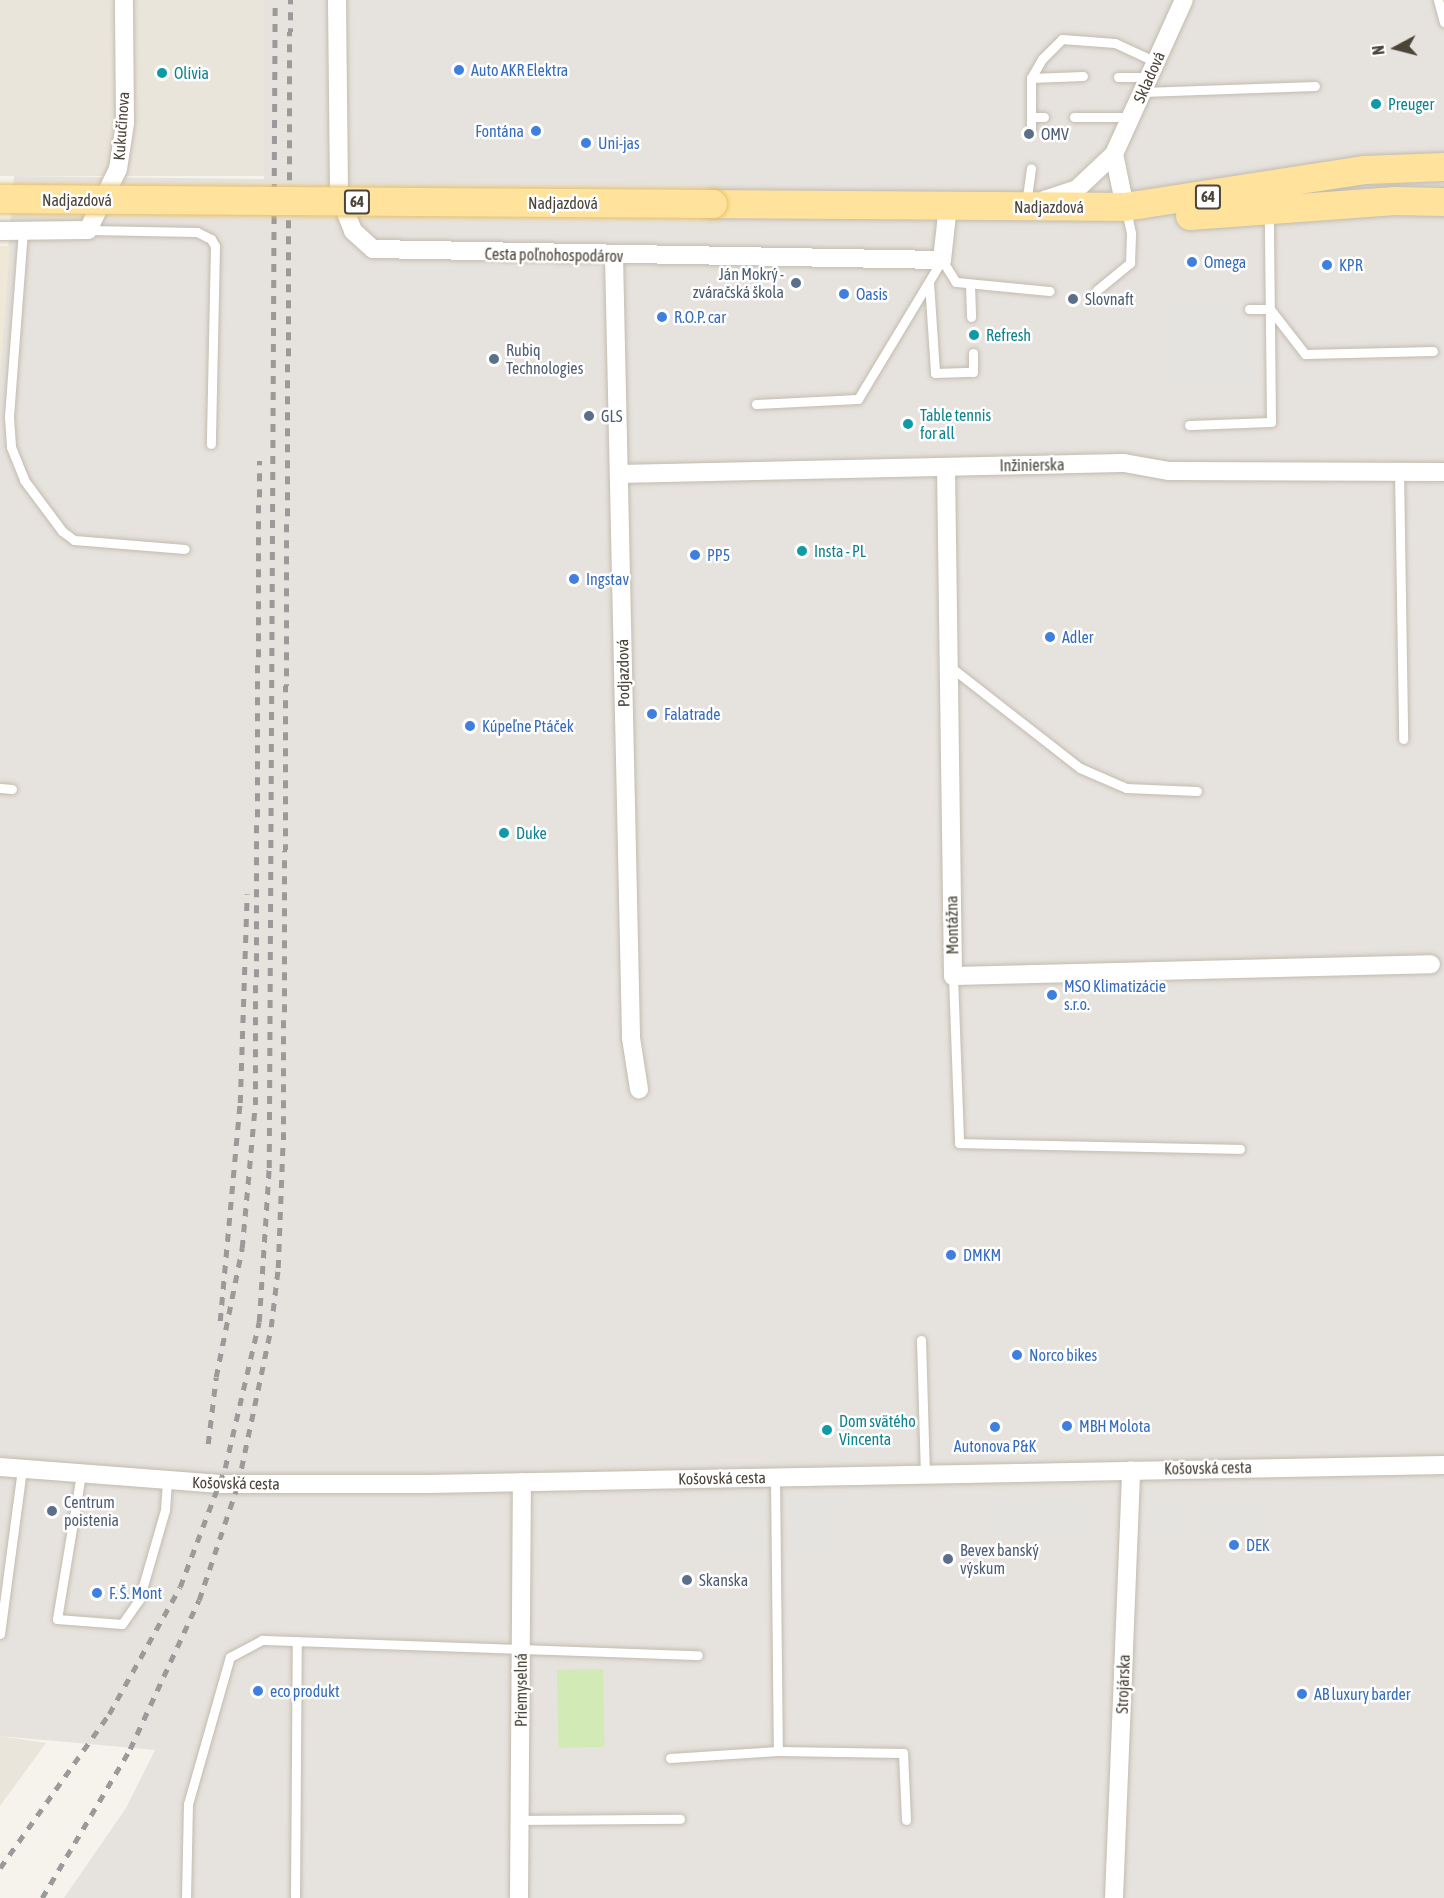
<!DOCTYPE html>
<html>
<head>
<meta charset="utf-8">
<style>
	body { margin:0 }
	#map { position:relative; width:1444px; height:1898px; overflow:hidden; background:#f6f3ec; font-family:"Asap Condensed",sans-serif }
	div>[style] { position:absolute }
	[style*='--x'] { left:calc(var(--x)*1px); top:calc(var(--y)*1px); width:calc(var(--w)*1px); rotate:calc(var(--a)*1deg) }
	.residential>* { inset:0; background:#eae5da; transform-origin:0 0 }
	.industrial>* { inset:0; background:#e6e2dd }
	.education>* { inset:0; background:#efe8d6 }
	.green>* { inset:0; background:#d2eab5; transform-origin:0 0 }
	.parking>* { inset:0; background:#e5e3e0; transform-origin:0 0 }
	.roads { filter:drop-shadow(0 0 2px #c2bbae) drop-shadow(0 0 2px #c2bbae) }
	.service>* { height:9px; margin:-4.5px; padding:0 4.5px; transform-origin:4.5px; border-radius:4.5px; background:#fff }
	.minor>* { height:18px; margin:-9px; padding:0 9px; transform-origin:9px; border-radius:9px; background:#fff }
	.primary>* { height:28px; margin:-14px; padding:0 14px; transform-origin:14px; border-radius:14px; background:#ffe39c }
	.rail>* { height:4.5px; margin-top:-2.25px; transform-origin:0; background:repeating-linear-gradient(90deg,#9a9a9a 0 8px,transparent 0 16px) }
	.bridges { filter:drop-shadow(0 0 2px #e6c16a) drop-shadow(0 0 2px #e6c16a) }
	.primary-bridge>* { height:28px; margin:-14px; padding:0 14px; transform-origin:14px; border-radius:14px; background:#ffe39c }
	.dots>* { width:16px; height:16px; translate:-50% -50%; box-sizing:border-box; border:3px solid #fff; border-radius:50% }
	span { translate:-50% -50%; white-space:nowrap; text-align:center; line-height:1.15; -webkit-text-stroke:5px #fff; paint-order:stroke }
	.shield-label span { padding:2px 4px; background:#fff; border:2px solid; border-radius:4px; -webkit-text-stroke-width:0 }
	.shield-label { font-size:15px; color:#4b4439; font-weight:700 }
	.shop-label { font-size:16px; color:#366cbe }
	.left { translate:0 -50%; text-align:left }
	.right { translate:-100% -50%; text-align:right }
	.culture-label { font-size:16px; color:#0d838f }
	.street-label { font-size:16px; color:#4b4439 }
	.service-label { font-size:16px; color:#4e5e75 }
	.north { position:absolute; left:1366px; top:18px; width:60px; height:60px; -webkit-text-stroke:4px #fff; paint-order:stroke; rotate:263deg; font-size:16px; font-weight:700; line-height:24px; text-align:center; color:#4b4439 }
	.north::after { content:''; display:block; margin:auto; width:21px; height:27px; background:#4b4439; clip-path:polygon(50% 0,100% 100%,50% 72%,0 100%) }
</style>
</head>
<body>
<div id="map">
	<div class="residential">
		<div style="left:0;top:0;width:264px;height:176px"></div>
		<div style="clip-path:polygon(0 1736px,46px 1743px,0 1806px)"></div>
	</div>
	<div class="industrial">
		<div style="clip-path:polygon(264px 0,1444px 0,1444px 1898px,64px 1898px,126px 1808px,155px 1750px,0 1736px,0 352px,14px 176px,264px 179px)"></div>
	</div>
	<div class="education">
		<div style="clip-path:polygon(0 246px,10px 246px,0 378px)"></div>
	</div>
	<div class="green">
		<div style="left:603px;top:1669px;width:78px;height:46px;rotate:89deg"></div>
	</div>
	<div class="parking">
		<div style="left:1248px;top:295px;width:93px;height:88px;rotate:88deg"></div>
		<div style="clip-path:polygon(841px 1496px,842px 1560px,787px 1560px,787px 1503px,793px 1497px)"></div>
		<div style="clip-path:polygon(1070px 1496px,1094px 1511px,1094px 1535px,987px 1537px,986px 1498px)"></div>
		<div style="left:1274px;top:1497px;width:35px;height:74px;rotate:88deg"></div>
		<div style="clip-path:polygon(761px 1498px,765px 1504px,766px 1557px,722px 1558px,721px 1499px)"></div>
		<div style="left:1142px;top:1499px;width:41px;height:41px"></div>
		<div style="left:535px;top:1836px;width:12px;height:62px"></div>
	</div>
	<div class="roads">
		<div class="service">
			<div style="--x:1438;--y:0;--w:23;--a:75"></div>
			<div style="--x:1118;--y:77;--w:31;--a:0"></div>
			<div style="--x:1031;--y:78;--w:52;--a:-2.2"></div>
			<div style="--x:1142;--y:92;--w:173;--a:-2"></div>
			<div style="--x:1031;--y:117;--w:39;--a:-90"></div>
			<div style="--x:1031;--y:78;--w:22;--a:-60"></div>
			<div style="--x:1042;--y:59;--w:28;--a:-45"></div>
			<div style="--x:1062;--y:39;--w:53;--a:4.3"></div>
			<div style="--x:1115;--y:43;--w:45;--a:24.9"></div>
			<div style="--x:1074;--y:117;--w:57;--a:0"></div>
			<div style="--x:1031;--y:130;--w:13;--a:-90"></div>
			<div style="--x:1031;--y:117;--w:13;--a:0"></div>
			<div style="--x:1026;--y:204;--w:36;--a:-82"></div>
			<div style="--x:23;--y:230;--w:188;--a:94.3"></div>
			<div style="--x:9;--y:417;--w:30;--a:86"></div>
			<div style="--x:11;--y:447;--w:35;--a:68"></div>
			<div style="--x:24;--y:480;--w:64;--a:53.3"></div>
			<div style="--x:62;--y:531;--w:15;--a:37"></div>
			<div style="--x:74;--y:540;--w:111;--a:4.6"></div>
			<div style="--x:88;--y:230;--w:109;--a:1.1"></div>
			<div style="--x:197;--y:232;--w:16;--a:27"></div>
			<div style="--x:211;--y:239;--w:8;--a:60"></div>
			<div style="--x:215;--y:246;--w:198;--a:91.2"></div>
			<div style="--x:929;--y:282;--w:91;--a:86.2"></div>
			<div style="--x:935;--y:373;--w:38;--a:-2"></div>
			<div style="--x:973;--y:372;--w:19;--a:-90"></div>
			<div style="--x:970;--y:285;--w:32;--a:88"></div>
			<div style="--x:1097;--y:290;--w:43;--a:-39.3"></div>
			<div style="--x:1130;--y:263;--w:30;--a:-88"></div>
			<div style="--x:1131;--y:233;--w:24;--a:-102"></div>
			<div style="--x:1249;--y:309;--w:21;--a:0"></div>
			<div style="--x:1270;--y:309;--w:57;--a:52.1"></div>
			<div style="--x:1305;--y:354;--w:128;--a:-1.3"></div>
			<div style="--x:756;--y:404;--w:102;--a:-2.8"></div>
			<div style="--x:858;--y:399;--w:162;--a:-58.9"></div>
			<div style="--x:942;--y:260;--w:26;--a:58"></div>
			<div style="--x:956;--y:282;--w:94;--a:5.5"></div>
			<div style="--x:1189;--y:425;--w:82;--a:-2.1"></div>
			<div style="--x:1271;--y:422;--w:207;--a:-90.6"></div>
			<div style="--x:1399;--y:470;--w:269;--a:89.1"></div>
			<div style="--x:948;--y:665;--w:167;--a:38"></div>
			<div style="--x:1080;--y:768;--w:50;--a:23.5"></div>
			<div style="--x:1126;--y:788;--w:71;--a:2.4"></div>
			<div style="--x:0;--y:788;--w:12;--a:5"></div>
			<div style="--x:953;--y:976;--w:167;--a:87.9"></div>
			<div style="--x:959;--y:1143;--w:281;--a:1.2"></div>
			<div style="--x:921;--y:1340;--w:133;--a:88.3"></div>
			<div style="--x:81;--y:1474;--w:147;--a:99.4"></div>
			<div style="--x:57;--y:1619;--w:65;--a:4.4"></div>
			<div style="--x:122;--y:1624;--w:29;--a:-55"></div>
			<div style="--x:139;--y:1600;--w:94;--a:-73.9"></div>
			<div style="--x:165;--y:1510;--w:29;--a:-86"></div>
			<div style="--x:775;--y:1477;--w:274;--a:89.4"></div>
			<div style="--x:0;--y:1634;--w:165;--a:-82.4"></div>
			<div style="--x:670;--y:1758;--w:108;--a:-3.7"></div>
			<div style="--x:778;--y:1751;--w:125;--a:0.9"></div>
			<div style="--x:903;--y:1753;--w:67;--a:87.4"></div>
			<div style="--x:520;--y:1820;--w:160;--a:-0.4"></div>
			<div style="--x:186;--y:1898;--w:94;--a:-88.8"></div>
			<div style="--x:188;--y:1804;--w:153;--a:-74.1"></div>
			<div style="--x:230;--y:1657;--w:36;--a:-28"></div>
			<div style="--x:262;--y:1640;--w:436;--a:2"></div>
			<div style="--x:295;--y:1898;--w:257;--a:-89.6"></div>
		</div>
		<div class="minor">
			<div style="--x:337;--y:0;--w:196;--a:89.4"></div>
			<div style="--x:339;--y:196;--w:38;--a:68"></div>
			<div style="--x:353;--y:231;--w:27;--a:42"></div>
			<div style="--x:373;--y:249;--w:569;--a:1.11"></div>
			<div style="--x:942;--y:260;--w:54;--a:-83.7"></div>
			<div style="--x:1044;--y:200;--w:35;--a:-18"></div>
			<div style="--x:1077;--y:189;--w:51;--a:-43.4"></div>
			<div style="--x:1125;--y:207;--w:54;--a:-101.7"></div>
			<div style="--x:1114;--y:154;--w:169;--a:-65.6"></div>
			<div style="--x:0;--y:231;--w:88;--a:-0.7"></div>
			<div style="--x:88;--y:230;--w:68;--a:-63.8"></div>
			<div style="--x:118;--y:169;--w:47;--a:-81.3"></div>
			<div style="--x:125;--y:123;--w:123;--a:-90.5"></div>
			<div style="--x:614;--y:256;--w:782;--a:88.75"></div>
			<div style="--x:631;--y:1038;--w:52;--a:81.1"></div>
			<div style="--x:946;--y:467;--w:509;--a:89.21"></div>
			<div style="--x:953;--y:976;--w:478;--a:-1.4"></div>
			<div style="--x:619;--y:474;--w:505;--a:-1.25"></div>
			<div style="--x:1124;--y:463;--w:46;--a:10.1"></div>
			<div style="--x:1169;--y:471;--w:275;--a:0.2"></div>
			<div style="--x:0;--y:1467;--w:221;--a:4.4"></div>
			<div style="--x:220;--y:1484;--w:208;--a:0"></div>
			<div style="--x:428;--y:1484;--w:1016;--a:-1.07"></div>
			<div style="--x:519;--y:1898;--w:416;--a:-89.6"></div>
			<div style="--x:1114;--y:1898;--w:428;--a:-87.7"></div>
		</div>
		<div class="primary">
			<div style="--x:713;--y:204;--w:412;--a:0.4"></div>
			<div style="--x:1125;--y:207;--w:243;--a:-8.8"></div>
			<div style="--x:1365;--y:170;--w:79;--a:-2.2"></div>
			<div style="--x:1190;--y:216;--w:206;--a:-4.2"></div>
			<div style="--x:1395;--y:201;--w:49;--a:1.2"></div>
		</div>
	</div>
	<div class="rail">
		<div style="--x:220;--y:1321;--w:219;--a:-84.8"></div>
		<div style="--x:240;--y:1103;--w:209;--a:-88.1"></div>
		<div style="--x:208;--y:1444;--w:67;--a:-83.2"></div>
		<div style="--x:216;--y:1377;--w:132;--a:-78.6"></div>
		<div style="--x:242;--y:1248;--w:144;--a:-84.8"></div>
		<div style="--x:255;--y:1105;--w:644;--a:-89.64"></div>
		<div style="--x:0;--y:1868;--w:189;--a:-54.7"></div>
		<div style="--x:109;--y:1714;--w:145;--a:-60.8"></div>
		<div style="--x:180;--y:1587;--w:127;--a:-69.3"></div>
		<div style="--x:225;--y:1468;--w:150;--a:-76.9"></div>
		<div style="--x:259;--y:1322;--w:154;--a:-86.3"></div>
		<div style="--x:269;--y:1168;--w:1168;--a:-89.71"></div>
		<div style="--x:42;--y:1898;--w:173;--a:-59.4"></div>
		<div style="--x:130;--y:1749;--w:164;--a:-65.2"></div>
		<div style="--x:199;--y:1600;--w:122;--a:-71.4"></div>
		<div style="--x:238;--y:1484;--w:160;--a:-78.1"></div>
		<div style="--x:271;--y:1327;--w:59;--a:-83.2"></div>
		<div style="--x:278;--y:1268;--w:128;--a:-87.8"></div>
		<div style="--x:283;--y:1140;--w:1140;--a:-89.65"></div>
	</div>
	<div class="bridges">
		<div class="primary-bridge">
			<div style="--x:0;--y:199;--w:713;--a:0.4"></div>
		</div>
	</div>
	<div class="dots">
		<div style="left:459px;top:70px;background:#3f7fe0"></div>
		<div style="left:162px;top:73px;background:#0f9aa8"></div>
		<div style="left:1376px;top:104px;background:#0f9aa8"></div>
		<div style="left:536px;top:131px;background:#3f7fe0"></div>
		<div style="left:1029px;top:134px;background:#5c6f8a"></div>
		<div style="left:586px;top:143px;background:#3f7fe0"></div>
		<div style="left:1192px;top:262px;background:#3f7fe0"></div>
		<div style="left:1327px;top:265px;background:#3f7fe0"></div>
		<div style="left:796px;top:283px;background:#5c6f8a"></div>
		<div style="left:844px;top:294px;background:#3f7fe0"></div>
		<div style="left:1073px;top:299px;background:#5c6f8a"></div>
		<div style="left:662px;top:317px;background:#3f7fe0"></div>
		<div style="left:974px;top:335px;background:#0f9aa8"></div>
		<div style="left:494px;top:359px;background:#5c6f8a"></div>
		<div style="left:589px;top:416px;background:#5c6f8a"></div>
		<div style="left:908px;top:424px;background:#0f9aa8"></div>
		<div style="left:802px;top:551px;background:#0f9aa8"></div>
		<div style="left:695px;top:555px;background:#3f7fe0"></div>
		<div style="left:574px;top:579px;background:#3f7fe0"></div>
		<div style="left:1050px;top:637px;background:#3f7fe0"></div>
		<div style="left:652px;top:714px;background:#3f7fe0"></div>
		<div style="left:470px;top:726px;background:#3f7fe0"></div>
		<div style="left:504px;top:833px;background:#0f9aa8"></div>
		<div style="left:1052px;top:995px;background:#3f7fe0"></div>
		<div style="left:951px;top:1255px;background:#3f7fe0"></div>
		<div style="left:1017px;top:1355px;background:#3f7fe0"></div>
		<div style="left:1067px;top:1426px;background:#3f7fe0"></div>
		<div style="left:995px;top:1427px;background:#3f7fe0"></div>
		<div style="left:827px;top:1430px;background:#0f9aa8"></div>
		<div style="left:52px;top:1511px;background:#5c6f8a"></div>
		<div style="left:1234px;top:1545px;background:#3f7fe0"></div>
		<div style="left:948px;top:1559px;background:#5c6f8a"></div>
		<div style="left:687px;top:1580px;background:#5c6f8a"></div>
		<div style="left:97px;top:1593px;background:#3f7fe0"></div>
		<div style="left:258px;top:1691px;background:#3f7fe0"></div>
		<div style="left:1302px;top:1694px;background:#3f7fe0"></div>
	</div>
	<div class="shield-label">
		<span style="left:1208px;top:197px">64</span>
		<span style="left:357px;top:202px">64</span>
	</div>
	<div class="shop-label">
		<span class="left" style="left:471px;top:70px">Auto AKR Elektra</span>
		<span class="right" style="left:524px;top:131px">Fontána</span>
		<span class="left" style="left:598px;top:143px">Uni-jas</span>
		<span class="left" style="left:1204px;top:262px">Omega</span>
		<span class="left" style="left:1339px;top:265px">KPR</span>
		<span class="left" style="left:856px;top:294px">Oasis</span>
		<span class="left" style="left:674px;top:317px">R.O.P. car</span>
		<span class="left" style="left:707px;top:555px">PP5</span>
		<span class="left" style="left:586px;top:579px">Ingstav</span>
		<span class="left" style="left:1062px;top:637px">Adler</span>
		<span class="left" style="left:664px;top:714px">Falatrade</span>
		<span class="left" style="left:482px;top:726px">Kúpeľne Ptáček</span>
		<span class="left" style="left:1064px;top:995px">MSO Klimatizácie<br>s.r.o.</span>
		<span class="left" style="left:963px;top:1255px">DMKM</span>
		<span class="left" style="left:1029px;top:1355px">Norco bikes</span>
		<span class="left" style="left:1079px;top:1426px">MBH Molota</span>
		<span style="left:995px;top:1446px">Autonova P&amp;K</span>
		<span class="left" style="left:1246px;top:1545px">DEK</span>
		<span class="left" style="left:109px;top:1593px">F. Š. Mont</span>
		<span class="left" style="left:270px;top:1691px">eco produkt</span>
		<span class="left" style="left:1314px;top:1694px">AB luxury barder</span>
	</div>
	<div class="culture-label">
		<span class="left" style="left:174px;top:73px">Olívia</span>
		<span class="left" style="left:1388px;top:104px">Preuger</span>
		<span class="left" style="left:986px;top:335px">Refresh</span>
		<span class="left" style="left:920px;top:424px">Table tennis<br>for all</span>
		<span class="left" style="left:814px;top:551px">Insta - PL</span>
		<span class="left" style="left:516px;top:833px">Duke</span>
		<span class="left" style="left:839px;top:1430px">Dom svätého<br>Vincenta</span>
	</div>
	<div class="street-label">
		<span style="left:1149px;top:77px;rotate:-66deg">Skladová</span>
		<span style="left:121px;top:126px;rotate:-86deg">Kukučínova</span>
		<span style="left:77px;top:200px">Nadjazdová</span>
		<span style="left:563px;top:203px">Nadjazdová</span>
		<span style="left:1049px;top:207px">Nadjazdová</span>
		<span style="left:554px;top:255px;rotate:1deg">Cesta poľnohospodárov</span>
		<span style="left:1032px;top:465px;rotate:-1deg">Inžinierska</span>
		<span style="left:623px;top:673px;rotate:-91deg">Podjazdová</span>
		<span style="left:952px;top:925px;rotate:-91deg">Montážna</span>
		<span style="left:1208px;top:1468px;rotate:-1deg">Košovská cesta</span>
		<span style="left:722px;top:1478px;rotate:-1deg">Košovská cesta</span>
		<span style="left:236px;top:1483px;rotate:1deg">Košovská cesta</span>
		<span style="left:1123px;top:1684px;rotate:-88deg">Strojárska</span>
		<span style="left:521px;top:1690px;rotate:-90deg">Priemyselná</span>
	</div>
	<div class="service-label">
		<span class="left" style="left:1041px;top:134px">OMV</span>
		<span class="right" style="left:784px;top:283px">Ján Mokrý -<br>zváračská škola</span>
		<span class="left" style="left:1085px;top:299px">Slovnaft</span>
		<span class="left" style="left:506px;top:359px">Rubiq<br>Technologies</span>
		<span class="left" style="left:601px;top:416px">GLS</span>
		<span class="left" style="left:64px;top:1511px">Centrum<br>poistenia</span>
		<span class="left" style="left:960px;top:1559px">Bevex banský<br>výskum</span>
		<span class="left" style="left:699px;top:1580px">Skanska</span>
	</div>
	<div class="north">N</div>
</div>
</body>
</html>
